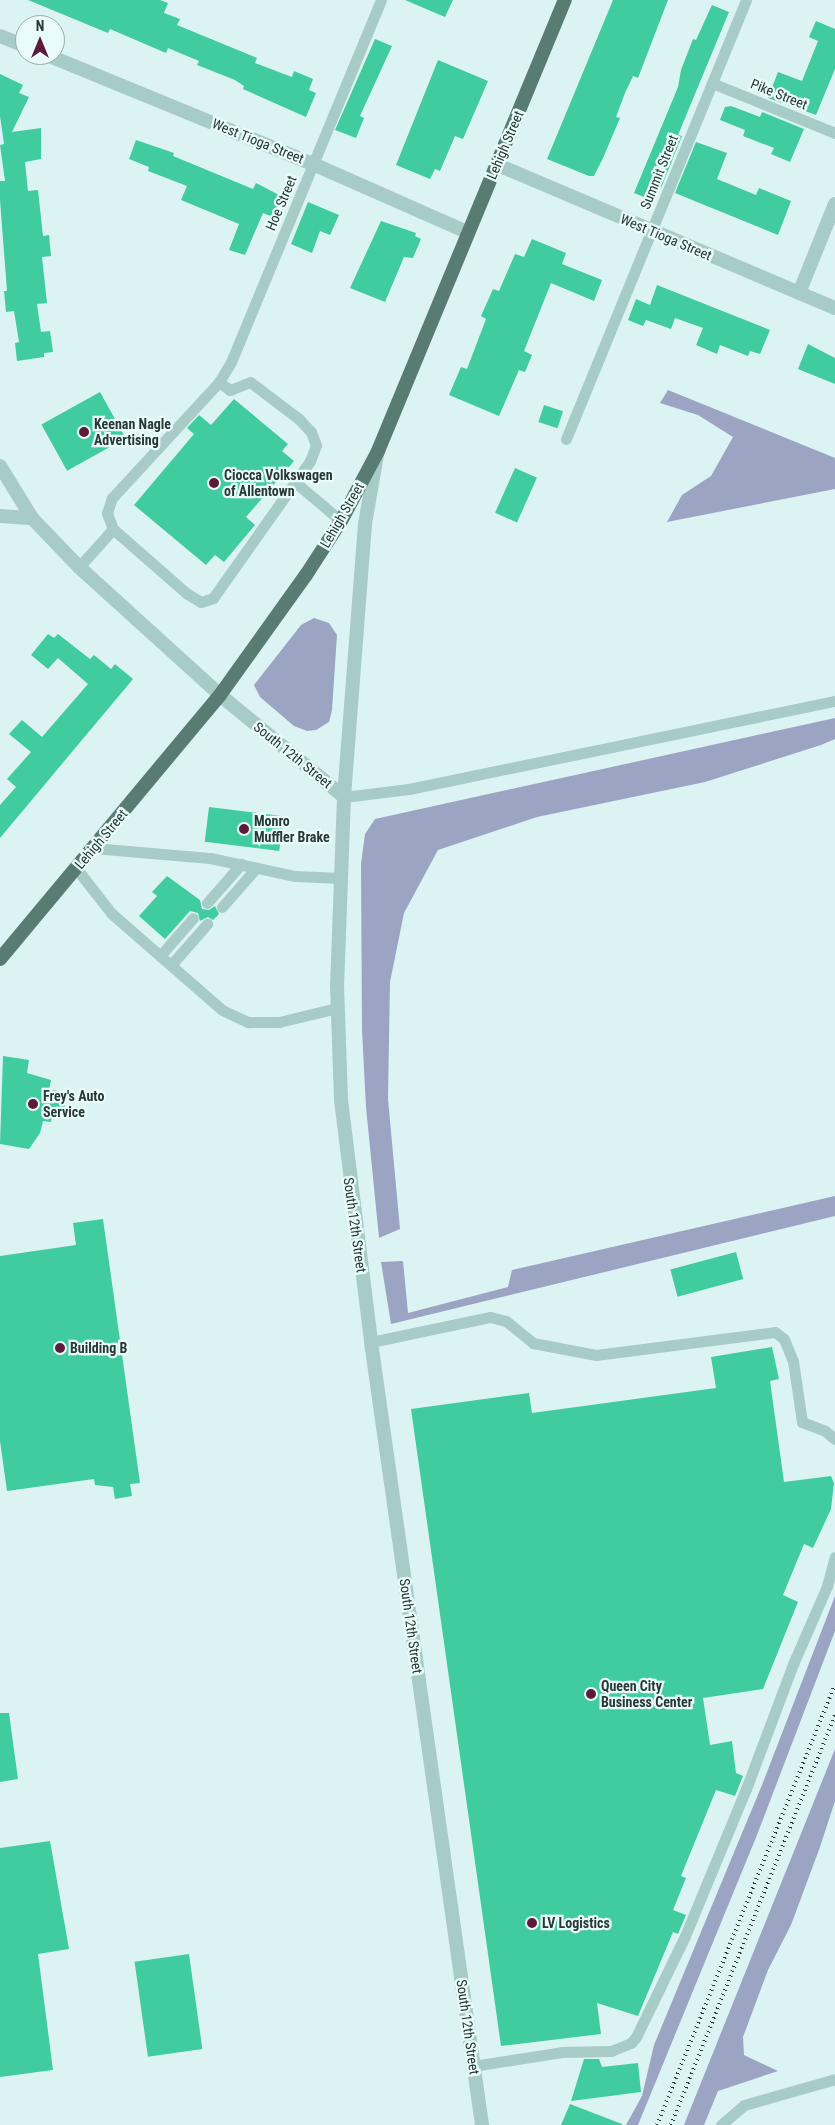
<!DOCTYPE html>
<html>
<head>
<meta charset="utf-8">
<style>
	body { margin:0 }
	#map { position:relative; width:835px; height:2125px; overflow:hidden; background:#dcf3f3; font-family:"Roboto Condensed",sans-serif }
	div>[style] { position:absolute }
	[style*='--x'] { left:calc(var(--x)*1px); top:calc(var(--y)*1px); width:calc(var(--w)*1px); rotate:calc(var(--a)*1deg) }
	.green>* { inset:0; background:#9ba4c3 }
	.building>* { inset:0; background:#41cc9f; transform-origin:0 0 }
	.service>* { height:11px; margin:-5.5px; padding:0 5.5px; transform-origin:5.5px; border-radius:5.5px; background:#a7ccc8 }
	.minor>* { height:14px; margin:-7px; padding:0 7px; transform-origin:7px; border-radius:7px; background:#a7ccc8 }
	.tertiary>* { height:14px; margin:-7px; padding:0 7px; transform-origin:7px; border-radius:7px; background:#a7ccc8 }
	.primary>* { height:14px; margin:-7px; padding:0 7px; transform-origin:7px; border-radius:7px; background:#587b73 }
	.rail>* { height:4px; margin-top:-2px; transform-origin:0; background:repeating-linear-gradient(90deg,#283834 0 1px,transparent 0 5px) }
	.dots>* { width:14px; height:14px; translate:-50% -50%; box-sizing:border-box; border:2px solid #e9fbfa; border-radius:50% }
	span { translate:-50% -50%; white-space:nowrap; text-align:center; line-height:1.15; -webkit-text-stroke:4.5px #e9fbfa; paint-order:stroke }
	.street-label { font-size:14px; color:#283834 }
	.poi-label { font-size:14px; color:#283834; font-weight:700 }
	.left { translate:0 -50%; text-align:left }
	.north { position:absolute; left:15px; top:15px; width:50px; height:50px; box-sizing:border-box; background:#e9fbfa; border:1px solid #9cadab; border-radius:50%; rotate:0deg; font-size:14px; font-weight:700; line-height:20px; text-align:center; color:#283834 }
	.north::after { content:''; display:block; margin:auto; width:18px; height:22px; background:#5c1b3c; clip-path:polygon(50% 0,100% 100%,50% 72%,0 100%) }
</style>
</head>
<body>
<div id="map">
	<div class="green">
		<div style="clip-path:polygon(668px 390px,835px 458px,835px 489px,667px 522px,682px 495px,711px 476px,733px 437px,698px 415px,660px 403px)"></div>
		<div style="clip-path:polygon(314px 618px,329px 623px,337px 635px,332px 710px,329px 722px,316px 730px,307px 731px,294px 726px,260px 697px,254px 685px,301px 625px)"></div>
		<div style="clip-path:polygon(835px 718px,835px 739px,821px 745px,705px 782px,537px 817px,438px 850px,404px 913px,390px 982px,388px 1099px,400px 1229px,379px 1238px,366px 1107px,362px 1030px,361px 864px,365px 834px,375px 819px)"></div>
		<div style="clip-path:polygon(835px 1196px,835px 1216px,391px 1324px,381px 1262px,403px 1261px,408px 1313px,508px 1287px,512px 1270px)"></div>
		<div style="clip-path:polygon(835px 1596px,835px 1631px,757px 1835px,638px 2125px,626px 2125px,642px 2096px,654px 2045px,762px 1785px)"></div>
		<div style="clip-path:polygon(835px 1749px,835px 1801px,820px 1847px,791px 1925px,768px 1970px,743px 2037px,744px 2055px,778px 2071px,718px 2091px,704px 2125px,684px 2125px)"></div>
	</div>
	<div class="building">
		<div style="clip-path:polygon(28px 0,160px 0,168px 3px,164px 13px,180px 19px,177px 25px,257px 58px,255px 63px,292px 77px,294px 71px,313px 79px,309px 90px,316px 93px,306px 117px,243px 89px,244px 86px,235px 80px,197px 65px,199px 61px,168px 48px,166px 53px,110px 29px,108px 33px)"></div>
		<div style="clip-path:polygon(405px 0,453px 0,445px 17px)"></div>
		<div style="clip-path:polygon(613px 0,668px 0,638px 78px,633px 76px,625px 93px,616px 117px,620px 118px,603px 158px,594px 176px,589px 176px,547px 159px)"></div>
		<div style="clip-path:polygon(712px 5px,729px 12px,678px 135px,682px 136px,661px 188px,657px 186px,652px 200px,634px 193px,678px 87px,681px 70px,693px 39px,696px 40px)"></div>
		<div style="clip-path:polygon(816px 21px,835px 29px,835px 69px,816px 115px,768px 98px,778px 72px,802px 81px,818px 41px,809px 37px)"></div>
		<div style="clip-path:polygon(375px 39px,392px 46px,360px 116px,364px 118px,356px 138px,335px 130px)"></div>
		<div style="clip-path:polygon(438px 60px,488px 81px,463px 139px,455px 136px,440px 171px,435px 169px,430px 179px,396px 165px)"></div>
		<div style="clip-path:polygon(0 74px,23px 85px,19px 93px,29px 97px,12px 132px,41px 128px,41px 159px,25px 162px,28px 191px,38px 190px,43px 236px,49px 235px,51px 256px,42px 257px,47px 303px,37px 304px,41px 332px,50px 331px,53px 352px,44px 353px,44px 357px,17px 361px,15px 343px,19px 342px,14px 311px,6px 312px,4px 291px,7px 291px,0 200px,0 181px,5px 181px,0 145px,4px 144px,0 116px)"></div>
		<div style="clip-path:polygon(731px 106px,760px 117px,762px 112px,804px 129px,790px 162px,771px 154px,774px 148px,743px 136px,745px 130px,720px 120px,725px 107px)"></div>
		<div style="clip-path:polygon(136px 140px,174px 153px,173px 156px,253px 189px,256px 183px,281px 196px,273px 217px,263px 213px,245px 255px,229px 250px,239px 224px,181px 200px,187px 186px,148px 171px,149px 167px,129px 159px)"></div>
		<div style="clip-path:polygon(696px 142px,727px 153px,717px 179px,756px 195px,759px 188px,791px 201px,778px 235px,675px 193px)"></div>
		<div style="clip-path:polygon(308px 202px,339px 215px,330px 235px,320px 231px,312px 253px,291px 244px)"></div>
		<div style="clip-path:polygon(381px 221px,416px 233px,415px 236px,421px 239px,413px 258px,404px 257px,385px 302px,350px 288px)"></div>
		<div style="clip-path:polygon(532px 239px,566px 253px,562px 264px,602px 280px,594px 301px,551px 283px,524px 351px,532px 355px,525px 372px,519px 370px,499px 416px,449px 395px,461px 367px,467px 369px,486px 319px,481px 316px,493px 289px,499px 291px,515px 254px,524px 257px)"></div>
		<div style="clip-path:polygon(657px 285px,770px 330px,760px 354px,750px 351px,748px 356px,720px 345px,717px 354px,696px 345px,703px 328px,675px 318px,671px 329px,646px 320px,643px 326px,628px 320px,636px 299px,650px 305px)"></div>
		<div style="clip-path:polygon(808px 344px,835px 358px,835px 384px,798px 369px)"></div>
		<div style="left:100px;top:392px;width:53px;height:67px;rotate:61deg"></div>
		<div style="clip-path:polygon(234px 399px,288px 444px,282px 451px,294px 461px,246px 517px,255px 525px,224px 562px,215px 555px,206px 565px,134px 505px,194px 434px,187px 428px,199px 415px,211px 425px)"></div>
		<div style="left:544px;top:405px;width:20px;height:18px;rotate:18deg"></div>
		<div style="left:515px;top:468px;width:24px;height:49px;rotate:24deg"></div>
		<div style="clip-path:polygon(48px 634px,54px 638px,58px 634px,90px 659px,94px 655px,111px 669px,115px 664px,133px 679px,0 838px,0 805px,16px 787px,7px 779px,31px 752px,9px 734px,22px 720px,42px 737px,88px 684px,58px 658px,48px 669px,31px 655px)"></div>
		<div style="left:209px;top:807px;width:75px;height:35px;rotate:7deg"></div>
		<div style="clip-path:polygon(167px 876px,200px 900px,202px 909px,209px 910px,215px 906px,219px 914px,213px 920px,208px 917px,200px 921px,198px 913px,190px 911px,165px 939px,139px 916px,157px 896px,152px 892px)"></div>
		<div style="clip-path:polygon(3px 1056px,29px 1060px,27px 1073px,51px 1080px,49px 1090px,67px 1092px,63px 1117px,52px 1116px,51px 1122px,43px 1121px,40px 1133px,29px 1149px,0 1144px)"></div>
		<div style="clip-path:polygon(103px 1219px,140px 1483px,130px 1484px,132px 1496px,115px 1499px,113px 1487px,95px 1485px,94px 1479px,7px 1491px,0 1441px,0 1256px,76px 1245px,73px 1223px)"></div>
		<div style="left:736px;top:1252px;width:28px;height:68px;rotate:75deg"></div>
		<div style="clip-path:polygon(772px 1347px,779px 1379px,770px 1381px,784px 1482px,831px 1476px,834px 1483px,831px 1509px,813px 1548px,804px 1544px,783px 1595px,798px 1602px,763px 1689px,703px 1698px,710px 1745px,732px 1741px,736px 1773px,743px 1776px,735px 1796px,716px 1790px,681px 1876px,686px 1878px,673px 1910px,686px 1915px,678px 1934px,673px 1932px,638px 2016px,597px 2003px,601px 2034px,501px 2046px,411px 1409px,529px 1393px,532px 1413px,716px 1388px,711px 1357px)"></div>
		<div style="clip-path:polygon(0 1713px,9px 1713px,18px 1779px,0 1782px)"></div>
		<div style="clip-path:polygon(50px 1841px,69px 1949px,38px 1954px,53px 2070px,0 2077px,0 1848px)"></div>
		<div style="left:189px;top:1954px;width:96px;height:55px;rotate:82deg"></div>
		<div style="clip-path:polygon(584px 2059px,599px 2059px,602px 2067px,638px 2063px,641px 2092px,571px 2101px)"></div>
		<div style="clip-path:polygon(570px 2104px,622px 2124px,622px 2125px,561px 2125px)"></div>
	</div>
	<div class="service">
		<div style="--x:712;--y:83;--w:133;--a:22.1"></div>
		<div style="--x:566;--y:439;--w:474;--a:-67.7"></div>
		<div style="--x:295;--y:482;--w:60;--a:40.3"></div>
		<div style="--x:113;--y:529;--w:97;--a:41.2"></div>
		<div style="--x:186;--y:593;--w:17;--a:31"></div>
		<div style="--x:201;--y:602;--w:13;--a:-18"></div>
		<div style="--x:213;--y:598;--w:168;--a:-54.7"></div>
		<div style="--x:310;--y:461;--w:17;--a:-69"></div>
		<div style="--x:316;--y:445;--w:14;--a:-111"></div>
		<div style="--x:311;--y:432;--w:18;--a:-133"></div>
		<div style="--x:299;--y:419;--w:61;--a:-142.9"></div>
		<div style="--x:250;--y:382;--w:22;--a:158"></div>
		<div style="--x:230;--y:390;--w:14;--a:-144"></div>
		<div style="--x:79;--y:567;--w:51;--a:-48.2"></div>
		<div style="--x:113;--y:529;--w:17;--a:-111"></div>
		<div style="--x:107;--y:513;--w:16;--a:-72"></div>
		<div style="--x:112;--y:498;--w:158;--a:-47.3"></div>
		<div style="--x:219;--y:382;--w:23;--a:-59"></div>
		<div style="--x:231;--y:362;--w:392;--a:-67.5"></div>
		<div style="--x:344;--y:797;--w:65;--a:-7"></div>
		<div style="--x:409;--y:789;--w:435;--a:-11.7"></div>
		<div style="--x:93;--y:848;--w:117;--a:4.9"></div>
		<div style="--x:210;--y:858;--w:87;--a:12"></div>
		<div style="--x:295;--y:876;--w:45;--a:2.5"></div>
		<div style="--x:76;--y:868;--w:57;--a:52.1"></div>
		<div style="--x:111;--y:913;--w:147;--a:41.1"></div>
		<div style="--x:222;--y:1010;--w:29;--a:25"></div>
		<div style="--x:248;--y:1022;--w:31;--a:0"></div>
		<div style="--x:279;--y:1022;--w:60;--a:-13.6"></div>
		<div style="--x:207;--y:903;--w:52;--a:-48.9"></div>
		<div style="--x:222;--y:907;--w:52;--a:-48.9"></div>
		<div style="--x:160;--y:956;--w:50;--a:-49"></div>
		<div style="--x:171;--y:965;--w:55;--a:-48.7"></div>
		<div style="--x:371;--y:1342;--w:122;--a:-11.9"></div>
		<div style="--x:490;--y:1317;--w:16;--a:14"></div>
		<div style="--x:506;--y:1321;--w:35;--a:39"></div>
		<div style="--x:533;--y:1343;--w:64;--a:10.8"></div>
		<div style="--x:596;--y:1355;--w:180;--a:-7.3"></div>
		<div style="--x:775;--y:1332;--w:11;--a:38"></div>
		<div style="--x:784;--y:1339;--w:24;--a:68"></div>
		<div style="--x:793;--y:1361;--w:62;--a:81.6"></div>
		<div style="--x:802;--y:1422;--w:25;--a:21"></div>
		<div style="--x:825;--y:1431;--w:13;--a:39"></div>
		<div style="--x:473;--y:2066;--w:90;--a:-8.9"></div>
		<div style="--x:562;--y:2052;--w:49;--a:-1.2"></div>
		<div style="--x:611;--y:2051;--w:22;--a:-22"></div>
		<div style="--x:631;--y:2043;--w:8;--a:-50"></div>
		<div style="--x:636;--y:2037;--w:112;--a:-64.1"></div>
		<div style="--x:685;--y:1936;--w:159;--a:-67.5"></div>
		<div style="--x:746;--y:1789;--w:134;--a:-69.4"></div>
		<div style="--x:793;--y:1664;--w:85;--a:-66.4"></div>
		<div style="--x:827;--y:1586;--w:30;--a:-75"></div>
		<div style="--x:721;--y:2125;--w:30;--a:-41"></div>
		<div style="--x:744;--y:2105;--w:95;--a:-15.9"></div>
	</div>
	<div class="minor">
		<div style="--x:0;--y:36;--w:27;--a:22"></div>
		<div style="--x:47;--y:55;--w:287;--a:22.3"></div>
		<div style="--x:313;--y:164;--w:168;--a:23.8"></div>
		<div style="--x:498;--y:165;--w:366;--a:23"></div>
		<div style="--x:799;--y:293;--w:96;--a:-68"></div>
	</div>
	<div class="tertiary">
		<div style="--x:377;--y:455;--w:70;--a:99.9"></div>
		<div style="--x:365;--y:524;--w:274;--a:94.4"></div>
		<div style="--x:344;--y:797;--w:188;--a:92.1"></div>
		<div style="--x:337;--y:985;--w:115;--a:88"></div>
		<div style="--x:341;--y:1100;--w:244;--a:82.9"></div>
		<div style="--x:371;--y:1342;--w:791;--a:81.93"></div>
		<div style="--x:0;--y:466;--w:61;--a:58.4"></div>
		<div style="--x:32;--y:518;--w:68;--a:46.2"></div>
		<div style="--x:79;--y:567;--w:190;--a:42.2"></div>
		<div style="--x:220;--y:695;--w:161;--a:39.4"></div>
		<div style="--x:0;--y:516;--w:32;--a:4"></div>
	</div>
	<div class="primary">
		<div style="--x:0;--y:959;--w:344;--a:-50.2"></div>
		<div style="--x:220;--y:695;--w:148;--a:-54.4"></div>
		<div style="--x:306;--y:575;--w:64;--a:-57.1"></div>
		<div style="--x:341;--y:521;--w:79;--a:-62.1"></div>
		<div style="--x:378;--y:451;--w:488;--a:-67.5"></div>
	</div>
	<div class="rail">
		<div style="--x:657;--y:2125;--w:475;--a:-68"></div>
		<div style="--x:671;--y:2125;--w:442;--a:-68.2"></div>
	</div>
	<div class="dots">
		<div style="left:84px;top:432px;background:#5c1b3c"></div>
		<div style="left:214px;top:483px;background:#5c1b3c"></div>
		<div style="left:244px;top:829px;background:#5c1b3c"></div>
		<div style="left:33px;top:1104px;background:#5c1b3c"></div>
		<div style="left:60px;top:1348px;background:#5c1b3c"></div>
		<div style="left:591px;top:1694px;background:#5c1b3c"></div>
		<div style="left:532px;top:1923px;background:#5c1b3c"></div>
	</div>
	<div class="street-label">
		<span style="left:779px;top:94px;rotate:22deg">Pike Street</span>
		<span style="left:258px;top:141px;rotate:22deg">West Tioga Street</span>
		<span style="left:505px;top:145px;rotate:-67deg">Lehigh Street</span>
		<span style="left:659px;top:172px;rotate:-68deg">Summit Street</span>
		<span style="left:281px;top:203px;rotate:-67deg">Hoe Street</span>
		<span style="left:666px;top:237px;rotate:23deg">West Tioga Street</span>
		<span style="left:342px;top:515px;rotate:-60deg">Lehigh Street</span>
		<span style="left:293px;top:755px;rotate:39deg">South 12th Street</span>
		<span style="left:101px;top:839px;rotate:-50deg">Lehigh Street</span>
		<span style="left:355px;top:1225px;rotate:82deg">South 12th Street</span>
		<span style="left:411px;top:1626px;rotate:82deg">South 12th Street</span>
		<span style="left:468px;top:2027px;rotate:82deg">South 12th Street</span>
	</div>
	<div class="poi-label">
		<span class="left" style="left:94px;top:432px">Keenan Nagle<br>Advertising</span>
		<span class="left" style="left:224px;top:483px">Ciocca Volkswagen<br>of Allentown</span>
		<span class="left" style="left:254px;top:829px">Monro<br>Muffler Brake</span>
		<span class="left" style="left:43px;top:1104px">Frey's Auto<br>Service</span>
		<span class="left" style="left:70px;top:1348px">Building B</span>
		<span class="left" style="left:601px;top:1694px">Queen City<br>Business Center</span>
		<span class="left" style="left:542px;top:1923px">LV Logistics</span>
	</div>
	<div class="north">N</div>
</div>
</body>
</html>
